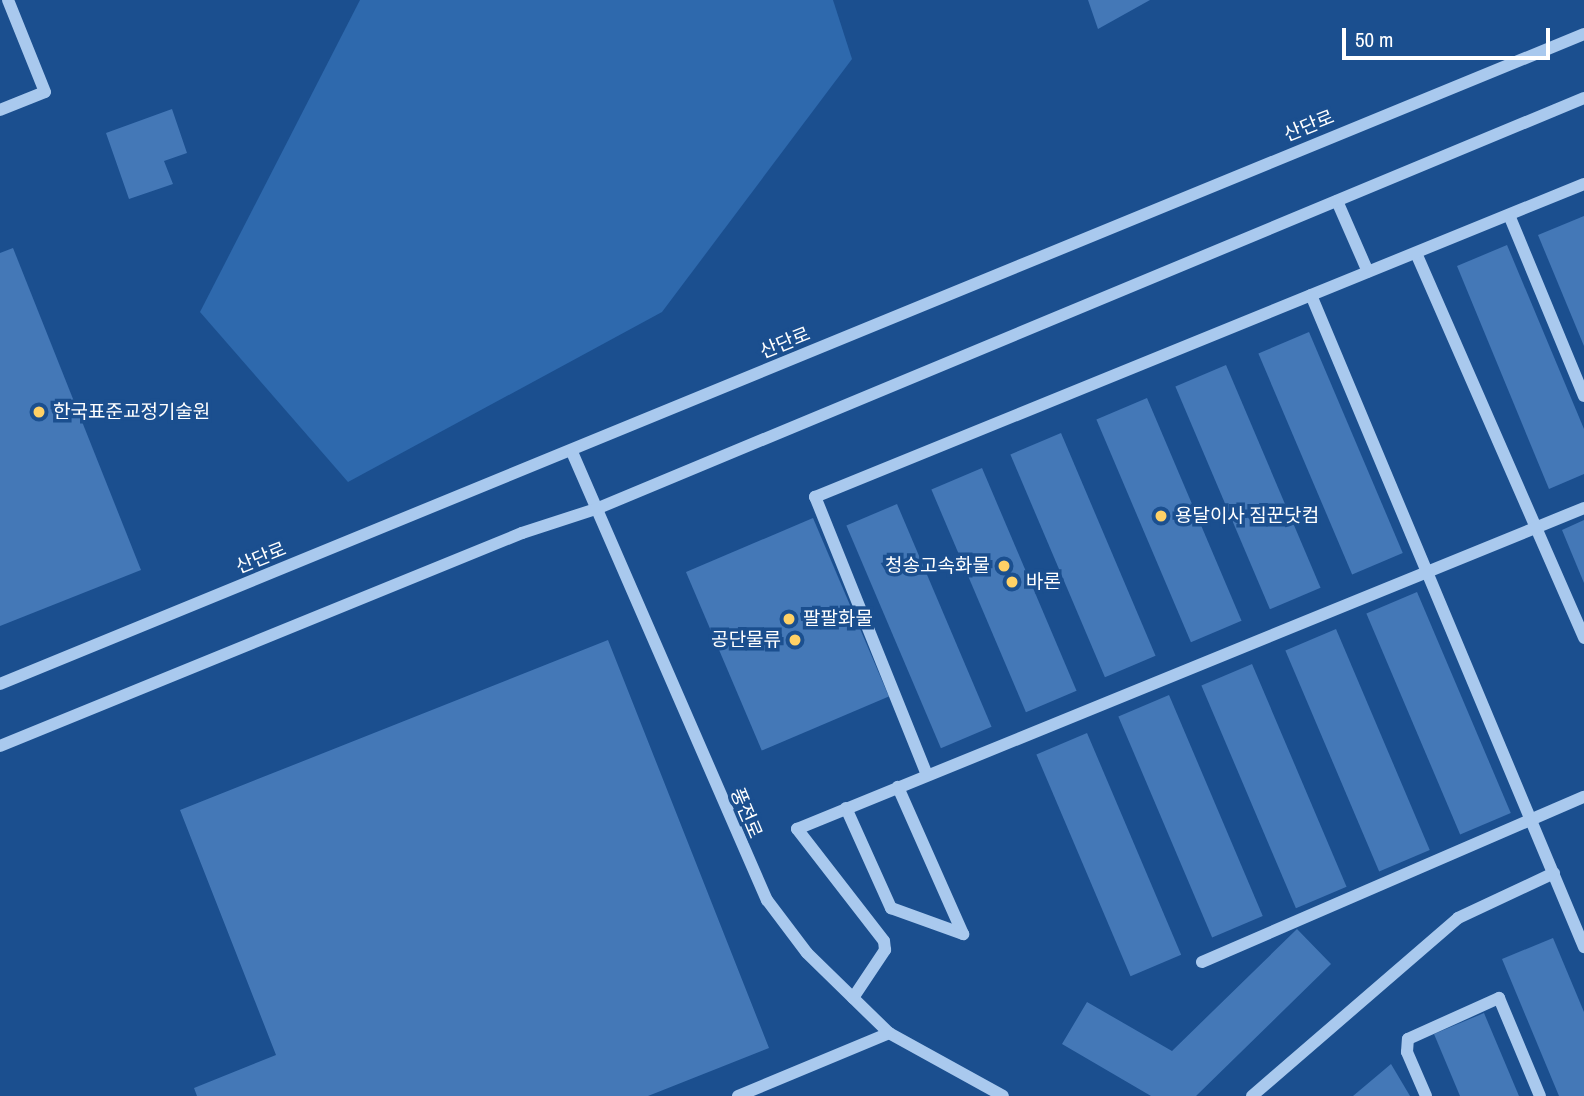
<!DOCTYPE html>
<html>
<head>
<meta charset="utf-8">
<style>
	body { margin:0 }
	#map { position:relative; width:1584px; height:1096px; overflow:hidden; background:#1b4f8f; font-family:"Archivo Narrow","Noto Sans KR",sans-serif }
	div>[style] { position:absolute }
	[style*='--x'] { left:calc(var(--x)*1px); top:calc(var(--y)*1px); width:calc(var(--w)*1px); rotate:calc(var(--a)*1deg) }
	.green>* { inset:0; background:#2e69ad }
	.building>* { inset:0; background:#4478b7; transform-origin:0 0 }
	.minor>* { height:12px; margin:-6px; padding:0 6px; transform-origin:6px; border-radius:6px; background:#a9c9ee }
	.dots>* { width:19px; height:19px; translate:-50% -50%; box-sizing:border-box; border:4px solid #1b4f8f; border-radius:50% }
	span { translate:-50% -50%; white-space:nowrap; text-align:center; line-height:1.15; -webkit-text-stroke:7px #1b4f8f; paint-order:stroke }
	.street-label { font-size:19px; color:#fff }
	.poi-label { font-size:19px; color:#fff }
	.left { translate:0 -50%; text-align:left }
	.right { translate:-100% -50%; text-align:right }
	.scale { position:absolute; left:1342px; top:28px; width:208px; height:32px; box-sizing:border-box; border:4px solid #fff; border-top:0; padding-left:9px; font-size:21px; line-height:24px; white-space:nowrap; color:#fff; -webkit-text-stroke:5px #1b4f8f; paint-order:stroke }
</style>
</head>
<body>
<div id="map">
	<div class="green">
		<div style="clip-path:polygon(360px 0,833px 0,852px 59px,662px 312px,348px 482px,200px 312px)"></div>
	</div>
	<div class="building">
		<div style="clip-path:polygon(1088px 0,1150px 0,1098px 29px)"></div>
		<div style="clip-path:polygon(172px 109px,187px 153px,164px 161px,173px 184px,129px 199px,106px 133px)"></div>
		<div style="clip-path:polygon(1584px 216px,1584px 346px,1538px 235px)"></div>
		<div style="clip-path:polygon(1507px 245px,1584px 429px,1584px 474px,1549px 489px,1457px 266px)"></div>
		<div style="clip-path:polygon(13px 248px,141px 570px,0 626px,0 253px)"></div>
		<div style="left:1309px;top:332px;width:240px;height:55px;rotate:67deg"></div>
		<div style="left:1226px;top:365px;width:242px;height:55px;rotate:67deg"></div>
		<div style="left:1147px;top:398px;width:242px;height:55px;rotate:67deg"></div>
		<div style="left:1061px;top:433px;width:242px;height:55px;rotate:67deg"></div>
		<div style="left:982px;top:468px;width:242px;height:55px;rotate:67deg"></div>
		<div style="left:897px;top:504px;width:242px;height:55px;rotate:67deg"></div>
		<div style="left:813px;top:518px;width:194px;height:138px;rotate:67deg"></div>
		<div style="clip-path:polygon(1584px 520px,1584px 583px,1562px 530px)"></div>
		<div style="left:1417px;top:592px;width:240px;height:55px;rotate:67deg"></div>
		<div style="left:1336px;top:629px;width:240px;height:55px;rotate:67deg"></div>
		<div style="clip-path:polygon(608px 640px,769px 1048px,648px 1096px,197px 1096px,194px 1088px,276px 1055px,180px 810px)"></div>
		<div style="left:1252px;top:664px;width:242px;height:55px;rotate:67deg"></div>
		<div style="left:1169px;top:695px;width:240px;height:55px;rotate:67deg"></div>
		<div style="left:1087px;top:733px;width:241px;height:55px;rotate:67deg"></div>
		<div style="clip-path:polygon(1297px 929px,1331px 964px,1196px 1096px,1151px 1096px,1062px 1044px,1087px 1002px,1172px 1051px)"></div>
		<div style="clip-path:polygon(1553px 938px,1584px 1012px,1584px 1096px,1559px 1096px,1502px 959px)"></div>
		<div style="clip-path:polygon(1484px 1013px,1519px 1096px,1460px 1096px,1434px 1034px)"></div>
		<div style="clip-path:polygon(1391px 1064px,1410px 1096px,1353px 1096px)"></div>
	</div>
	<div class="minor">
		<div style="--x:0;--y:110;--w:48;--a:-21.8"></div>
		<div style="--x:45;--y:92;--w:99;--a:-111.9"></div>
		<div style="--x:1337;--y:201;--w:77;--a:66.4"></div>
		<div style="--x:1509;--y:215;--w:196;--a:67.5"></div>
		<div style="--x:1416;--y:253;--w:420;--a:66.4"></div>
		<div style="--x:1311;--y:295;--w:707;--a:67.28"></div>
		<div style="--x:572;--y:452;--w:489;--a:66.5"></div>
		<div style="--x:767;--y:900;--w:66;--a:53"></div>
		<div style="--x:807;--y:953;--w:115;--a:44.3"></div>
		<div style="--x:889;--y:1033;--w:130;--a:28.9"></div>
		<div style="--x:0;--y:684;--w:1712;--a:-22.31"></div>
		<div style="--x:0;--y:746;--w:564;--a:-22.2"></div>
		<div style="--x:522;--y:533;--w:78;--a:-18"></div>
		<div style="--x:596;--y:509;--w:1070;--a:-22.59"></div>
		<div style="--x:927;--y:775;--w:300;--a:-111.9"></div>
		<div style="--x:815;--y:497;--w:830;--a:-22.15"></div>
		<div style="--x:846;--y:808;--w:110;--a:65.8"></div>
		<div style="--x:891;--y:908;--w:77;--a:19.9"></div>
		<div style="--x:963;--y:934;--w:161;--a:-113.9"></div>
		<div style="--x:1202;--y:962;--w:416;--a:-23.4"></div>
		<div style="--x:853;--y:998;--w:58;--a:-56.3"></div>
		<div style="--x:885;--y:950;--w:9;--a:-96"></div>
		<div style="--x:884;--y:941;--w:142;--a:-127.8"></div>
		<div style="--x:797;--y:829;--w:850;--a:-22.19"></div>
		<div style="--x:738;--y:1096;--w:164;--a:-22.6"></div>
		<div style="--x:1252;--y:1096;--w:272;--a:-40.8"></div>
		<div style="--x:1458;--y:918;--w:106;--a:-25.1"></div>
		<div style="--x:1426;--y:1096;--w:48;--a:-113.4"></div>
		<div style="--x:1407;--y:1052;--w:13;--a:-86"></div>
		<div style="--x:1408;--y:1039;--w:100;--a:-24.3"></div>
		<div style="--x:1499;--y:998;--w:106;--a:67.3"></div>
	</div>
	<div class="dots">
		<div style="left:39px;top:412px;background:#ffd166"></div>
		<div style="left:1161px;top:516px;background:#ffd166"></div>
		<div style="left:1004px;top:566px;background:#ffd166"></div>
		<div style="left:1012px;top:582px;background:#ffd166"></div>
		<div style="left:789px;top:619px;background:#ffd166"></div>
		<div style="left:795px;top:640px;background:#ffd166"></div>
	</div>
	<div class="street-label">
		<span style="left:1309px;top:126px;rotate:-22deg">산단로</span>
		<span style="left:785px;top:343px;rotate:-22deg">산단로</span>
		<span style="left:261px;top:558px;rotate:-22deg">산단로</span>
		<span style="left:746px;top:813px;rotate:67deg">풍전로</span>
	</div>
	<div class="poi-label">
		<span class="left" style="left:53px;top:412px">한국표준교정기술원</span>
		<span class="left" style="left:1175px;top:516px">용달이사 짐꾼닷컴</span>
		<span class="right" style="left:990px;top:566px">청송고속화물</span>
		<span class="left" style="left:1026px;top:582px">바론</span>
		<span class="left" style="left:803px;top:619px">팔팔화물</span>
		<span class="right" style="left:781px;top:640px">공단물류</span>
	</div>
	<div class="scale">50 m</div>
</div>
</body>
</html>
